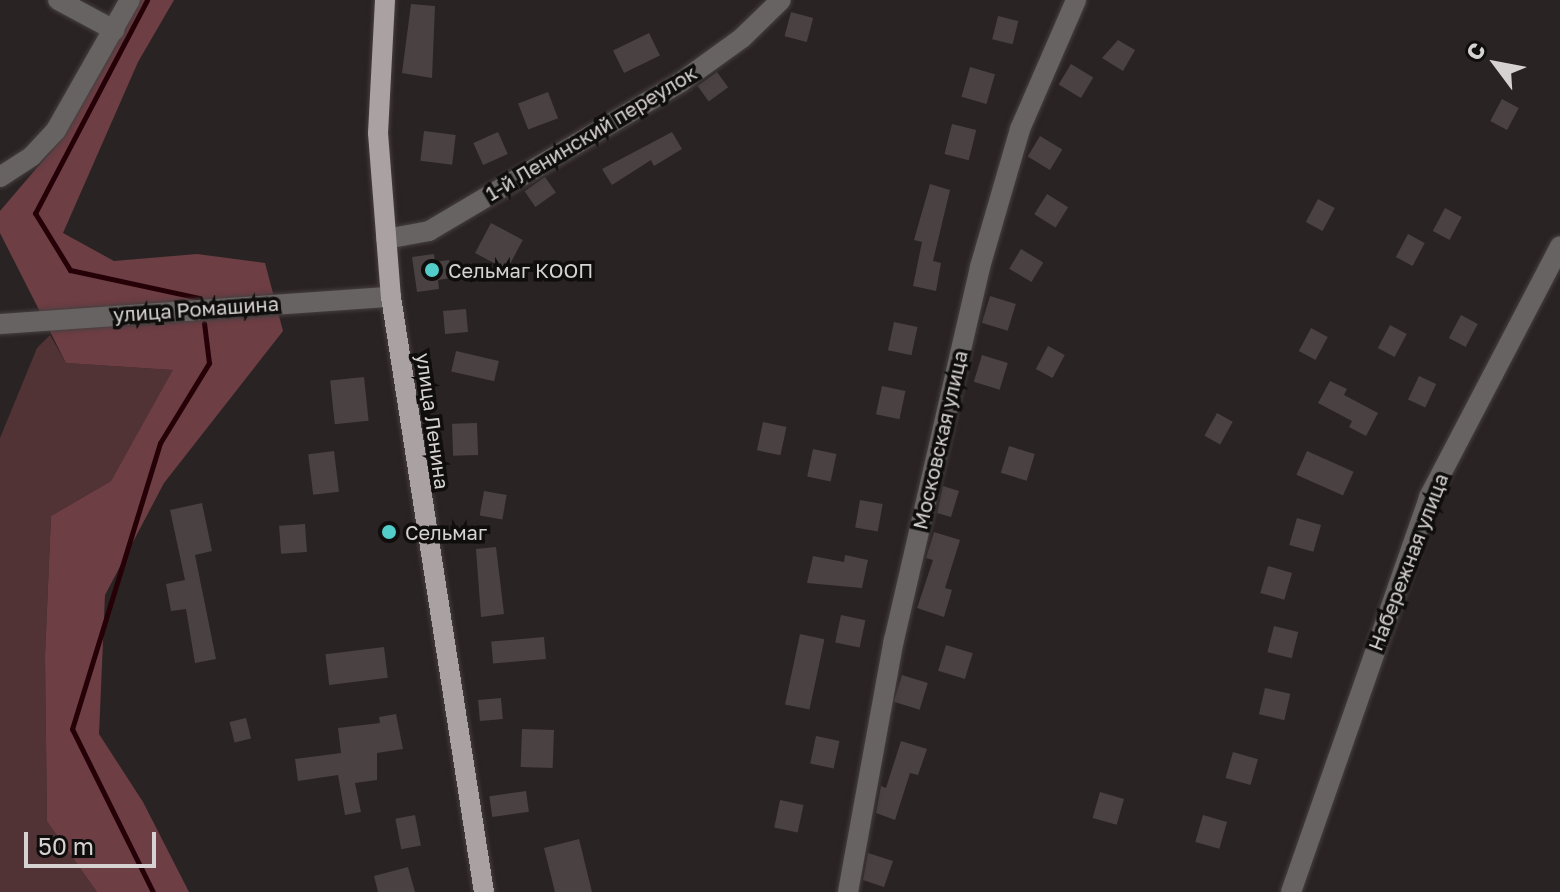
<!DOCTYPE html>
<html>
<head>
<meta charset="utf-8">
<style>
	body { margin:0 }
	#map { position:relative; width:1560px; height:892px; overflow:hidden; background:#2a2323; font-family:"Golos Text",sans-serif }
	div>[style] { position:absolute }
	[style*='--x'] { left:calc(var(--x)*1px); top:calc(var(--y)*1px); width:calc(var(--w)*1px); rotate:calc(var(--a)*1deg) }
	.green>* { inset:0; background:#513235 }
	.forest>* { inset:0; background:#6d3e44 }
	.stream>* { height:5px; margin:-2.5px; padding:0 2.5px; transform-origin:2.5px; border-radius:2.5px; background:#250007 }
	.building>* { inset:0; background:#494142; transform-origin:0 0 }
	.roads { filter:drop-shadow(0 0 2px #463f3f) drop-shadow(0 0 2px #463f3f) }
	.minor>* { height:20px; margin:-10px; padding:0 10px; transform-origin:10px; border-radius:10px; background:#676363 }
	.major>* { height:20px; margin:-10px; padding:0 10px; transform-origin:10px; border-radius:10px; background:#a9a1a2 }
	.dots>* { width:22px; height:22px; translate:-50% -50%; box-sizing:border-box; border:4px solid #100d0d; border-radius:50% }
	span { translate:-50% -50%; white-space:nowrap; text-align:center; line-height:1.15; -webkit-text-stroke:7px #100d0d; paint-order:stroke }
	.street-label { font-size:20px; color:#d7d2d2 }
	.poi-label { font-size:20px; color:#d7d2d2 }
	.left { translate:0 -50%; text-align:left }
	.north { position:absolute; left:1456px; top:24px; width:80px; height:80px; -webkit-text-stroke:6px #100d0d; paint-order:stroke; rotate:302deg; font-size:22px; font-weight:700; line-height:32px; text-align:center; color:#d7d2d2 }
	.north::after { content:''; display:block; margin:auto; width:28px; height:36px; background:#d7d2d2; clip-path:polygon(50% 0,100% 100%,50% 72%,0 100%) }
	.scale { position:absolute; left:24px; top:832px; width:132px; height:36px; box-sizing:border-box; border:4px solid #d7d2d2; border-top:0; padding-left:10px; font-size:24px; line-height:28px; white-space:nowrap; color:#d7d2d2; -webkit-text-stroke:6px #100d0d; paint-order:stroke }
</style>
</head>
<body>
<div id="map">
	<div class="green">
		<div style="clip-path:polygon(50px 335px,66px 363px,174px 370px,111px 481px,51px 516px,45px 656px,47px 820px,97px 892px,0 892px,0 438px,37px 348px)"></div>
	</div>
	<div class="forest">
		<div style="clip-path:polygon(139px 0,174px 0,138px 62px,63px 233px,114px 261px,197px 254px,265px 263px,283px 331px,164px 483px,105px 595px,99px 734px,143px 802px,189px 892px,97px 892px,47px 821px,45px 656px,51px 516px,111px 481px,173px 370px,66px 363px,0 233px,0 211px,58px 143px)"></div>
	</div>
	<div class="stream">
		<div style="--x:147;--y:0;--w:241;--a:117.7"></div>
		<div style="--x:35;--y:213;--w:67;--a:58.4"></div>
		<div style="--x:70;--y:270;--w:133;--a:12.2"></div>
		<div style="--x:153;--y:892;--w:182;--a:-116.4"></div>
		<div style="--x:72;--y:729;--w:299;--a:-72.9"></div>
		<div style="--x:160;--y:443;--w:94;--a:-58.5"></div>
		<div style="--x:209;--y:363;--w:40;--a:-97.1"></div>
	</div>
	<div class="building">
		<div style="clip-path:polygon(411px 4px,435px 6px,432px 78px,402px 73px)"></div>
		<div style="left:791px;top:12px;width:23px;height:25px;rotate:15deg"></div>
		<div style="left:998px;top:16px;width:21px;height:24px;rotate:14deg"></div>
		<div style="left:649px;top:33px;width:25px;height:40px;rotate:64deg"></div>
		<div style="clip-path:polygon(1118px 40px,1135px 50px,1123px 71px,1102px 58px)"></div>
		<div style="left:1071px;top:64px;width:26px;height:24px;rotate:31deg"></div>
		<div style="left:970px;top:67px;width:26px;height:31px;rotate:16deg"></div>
		<div style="left:717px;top:72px;width:19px;height:24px;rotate:54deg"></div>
		<div style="left:548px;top:92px;width:28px;height:32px;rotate:69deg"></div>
		<div style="left:1502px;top:99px;width:19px;height:25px;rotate:28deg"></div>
		<div style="left:952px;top:124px;width:25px;height:31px;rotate:14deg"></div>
		<div style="left:424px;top:131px;width:32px;height:30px;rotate:7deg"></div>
		<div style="left:498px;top:132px;width:24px;height:27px;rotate:66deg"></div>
		<div style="clip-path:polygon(672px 132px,682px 149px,654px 166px,651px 160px,612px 185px,602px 169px)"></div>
		<div style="left:1040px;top:136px;width:26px;height:24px;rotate:31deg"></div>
		<div style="left:545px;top:177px;width:19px;height:25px;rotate:55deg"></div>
		<div style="clip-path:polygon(930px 184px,950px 190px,933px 261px,941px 263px,936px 291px,913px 286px,922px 242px,914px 240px)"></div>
		<div style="left:1047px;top:194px;width:25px;height:24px;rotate:32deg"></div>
		<div style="left:1318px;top:199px;width:19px;height:26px;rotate:28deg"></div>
		<div style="left:1445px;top:208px;width:19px;height:26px;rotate:28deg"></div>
		<div style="left:491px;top:223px;width:36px;height:34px;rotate:28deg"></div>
		<div style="left:1408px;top:234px;width:19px;height:26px;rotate:28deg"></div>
		<div style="left:1021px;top:249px;width:26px;height:23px;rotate:31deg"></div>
		<div style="clip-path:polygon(434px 254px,435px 262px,449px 260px,451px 278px,438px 280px,439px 289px,417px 292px,412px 257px)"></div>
		<div style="left:990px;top:296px;width:27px;height:28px;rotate:17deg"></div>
		<div style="left:466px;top:309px;width:23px;height:23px;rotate:85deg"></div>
		<div style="left:1461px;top:315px;width:19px;height:26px;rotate:28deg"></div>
		<div style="left:894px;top:322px;width:24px;height:29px;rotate:12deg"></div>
		<div style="left:1390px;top:325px;width:19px;height:26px;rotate:28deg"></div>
		<div style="left:1311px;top:328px;width:19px;height:26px;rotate:28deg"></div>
		<div style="left:1048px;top:346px;width:19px;height:26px;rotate:28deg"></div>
		<div style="left:456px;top:351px;width:44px;height:21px;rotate:13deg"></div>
		<div style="left:982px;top:355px;width:27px;height:28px;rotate:17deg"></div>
		<div style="left:1419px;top:376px;width:19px;height:26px;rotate:25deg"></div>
		<div style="left:364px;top:377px;width:44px;height:34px;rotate:84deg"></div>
		<div style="clip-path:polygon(1330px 381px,1347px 389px,1344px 395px,1378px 413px,1366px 436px,1349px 427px,1352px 421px,1318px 403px)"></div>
		<div style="left:882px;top:386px;width:24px;height:29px;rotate:12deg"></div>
		<div style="left:1217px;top:413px;width:18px;height:26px;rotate:29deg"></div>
		<div style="left:763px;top:422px;width:24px;height:29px;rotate:12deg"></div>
		<div style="left:477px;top:423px;width:32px;height:25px;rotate:88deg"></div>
		<div style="left:1009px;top:446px;width:27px;height:28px;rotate:17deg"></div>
		<div style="left:813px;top:449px;width:24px;height:28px;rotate:12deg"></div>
		<div style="left:334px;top:451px;width:41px;height:26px;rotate:83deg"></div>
		<div style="left:1307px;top:451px;width:51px;height:26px;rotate:24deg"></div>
		<div style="clip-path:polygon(943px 486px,959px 491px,951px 517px,937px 513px)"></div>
		<div style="left:484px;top:491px;width:23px;height:25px;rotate:10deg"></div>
		<div style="left:860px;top:500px;width:23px;height:28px;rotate:10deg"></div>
		<div style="clip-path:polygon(202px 503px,212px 551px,195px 555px,216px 659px,195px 663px,186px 609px,171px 611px,166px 584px,185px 580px,170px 510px)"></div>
		<div style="left:1297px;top:518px;width:25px;height:28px;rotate:16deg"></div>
		<div style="left:305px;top:524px;width:28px;height:26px;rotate:86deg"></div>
		<div style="clip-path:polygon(934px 532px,960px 540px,945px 588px,952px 590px,944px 617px,917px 608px,933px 560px,926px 558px)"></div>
		<div style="clip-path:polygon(496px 547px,504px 614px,481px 617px,476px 549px)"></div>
		<div style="clip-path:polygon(845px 555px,868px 560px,862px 588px,807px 583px,813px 556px,844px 562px)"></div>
		<div style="left:1268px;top:566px;width:25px;height:28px;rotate:16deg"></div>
		<div style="left:841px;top:615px;width:25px;height:28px;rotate:12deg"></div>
		<div style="left:1274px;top:626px;width:25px;height:27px;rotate:14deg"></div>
		<div style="left:800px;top:634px;width:25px;height:72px;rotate:12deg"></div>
		<div style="left:544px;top:637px;width:22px;height:53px;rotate:85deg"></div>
		<div style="left:946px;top:645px;width:28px;height:27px;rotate:17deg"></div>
		<div style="left:384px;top:647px;width:31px;height:59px;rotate:83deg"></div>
		<div style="left:902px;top:675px;width:27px;height:28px;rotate:17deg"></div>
		<div style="left:1265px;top:688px;width:26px;height:27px;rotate:13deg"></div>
		<div style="left:501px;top:698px;width:21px;height:23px;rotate:85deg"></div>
		<div style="clip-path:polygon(396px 714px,403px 749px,377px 753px,377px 780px,355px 783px,361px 812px,345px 815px,338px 775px,298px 781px,295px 759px,341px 753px,338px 728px,380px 723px,379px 717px)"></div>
		<div style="left:246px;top:718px;width:21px;height:17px;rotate:76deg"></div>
		<div style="left:522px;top:729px;width:32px;height:38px;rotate:2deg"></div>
		<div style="left:816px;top:736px;width:24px;height:28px;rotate:12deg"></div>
		<div style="clip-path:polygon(901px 741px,927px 749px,918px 775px,910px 773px,895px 820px,876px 813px,881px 786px,886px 788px)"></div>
		<div style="left:1233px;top:752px;width:26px;height:27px;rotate:16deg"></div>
		<div style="left:526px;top:791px;width:21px;height:37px;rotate:82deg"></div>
		<div style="left:1100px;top:792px;width:25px;height:27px;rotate:16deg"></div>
		<div style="left:780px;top:800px;width:24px;height:28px;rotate:12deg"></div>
		<div style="left:415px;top:815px;width:31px;height:20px;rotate:79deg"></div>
		<div style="left:1203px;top:815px;width:25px;height:28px;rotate:16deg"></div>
		<div style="clip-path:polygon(579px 839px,592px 892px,555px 892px,544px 848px)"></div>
		<div style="clip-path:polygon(868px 853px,893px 861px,884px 887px,863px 880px)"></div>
		<div style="clip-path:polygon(408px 867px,415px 892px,378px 892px,374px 876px)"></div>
	</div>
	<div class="roads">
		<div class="minor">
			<div style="--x:58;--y:0;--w:64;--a:28.2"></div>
			<div style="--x:0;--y:177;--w:38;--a:-33"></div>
			<div style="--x:32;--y:156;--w:35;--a:-47"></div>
			<div style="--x:56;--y:130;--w:150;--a:-60.4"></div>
			<div style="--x:386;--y:239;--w:44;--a:-10.5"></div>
			<div style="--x:429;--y:231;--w:293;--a:-30.6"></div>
			<div style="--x:681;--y:82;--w:75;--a:-35.8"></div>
			<div style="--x:742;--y:38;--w:54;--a:-44.3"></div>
			<div style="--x:0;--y:324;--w:392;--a:-4"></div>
			<div style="--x:848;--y:892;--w:256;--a:-79.7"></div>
			<div style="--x:894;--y:640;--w:383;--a:-77"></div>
			<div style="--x:980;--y:267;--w:144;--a:-73.8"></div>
			<div style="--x:1020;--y:129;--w:141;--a:-66.5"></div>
			<div style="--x:1291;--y:892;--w:418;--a:-70.7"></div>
			<div style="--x:1429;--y:497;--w:283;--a:-62.4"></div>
		</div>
		<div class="major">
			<div style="--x:385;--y:0;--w:133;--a:93"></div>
			<div style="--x:378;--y:133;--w:165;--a:85.5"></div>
			<div style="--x:391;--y:297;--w:602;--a:81.12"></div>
		</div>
	</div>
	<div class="dots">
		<div style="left:432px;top:270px;background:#53cdc9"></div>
		<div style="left:389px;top:532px;background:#53cdc9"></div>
	</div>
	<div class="street-label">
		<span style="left:591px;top:133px;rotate:-31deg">1-й Ленинский переулок</span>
		<span style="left:196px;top:309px;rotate:-4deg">улица Ромашина</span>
		<span style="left:433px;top:421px;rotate:82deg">улица Ленина</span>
		<span style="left:940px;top:440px;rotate:-77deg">Московская улица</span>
		<span style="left:1408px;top:562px;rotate:-69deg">Набережная улица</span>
	</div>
	<div class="poi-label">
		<span class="left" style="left:448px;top:270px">Сельмаг КООП</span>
		<span class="left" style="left:405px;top:532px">Сельмаг</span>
	</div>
	<div class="north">С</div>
	<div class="scale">50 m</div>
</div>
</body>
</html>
